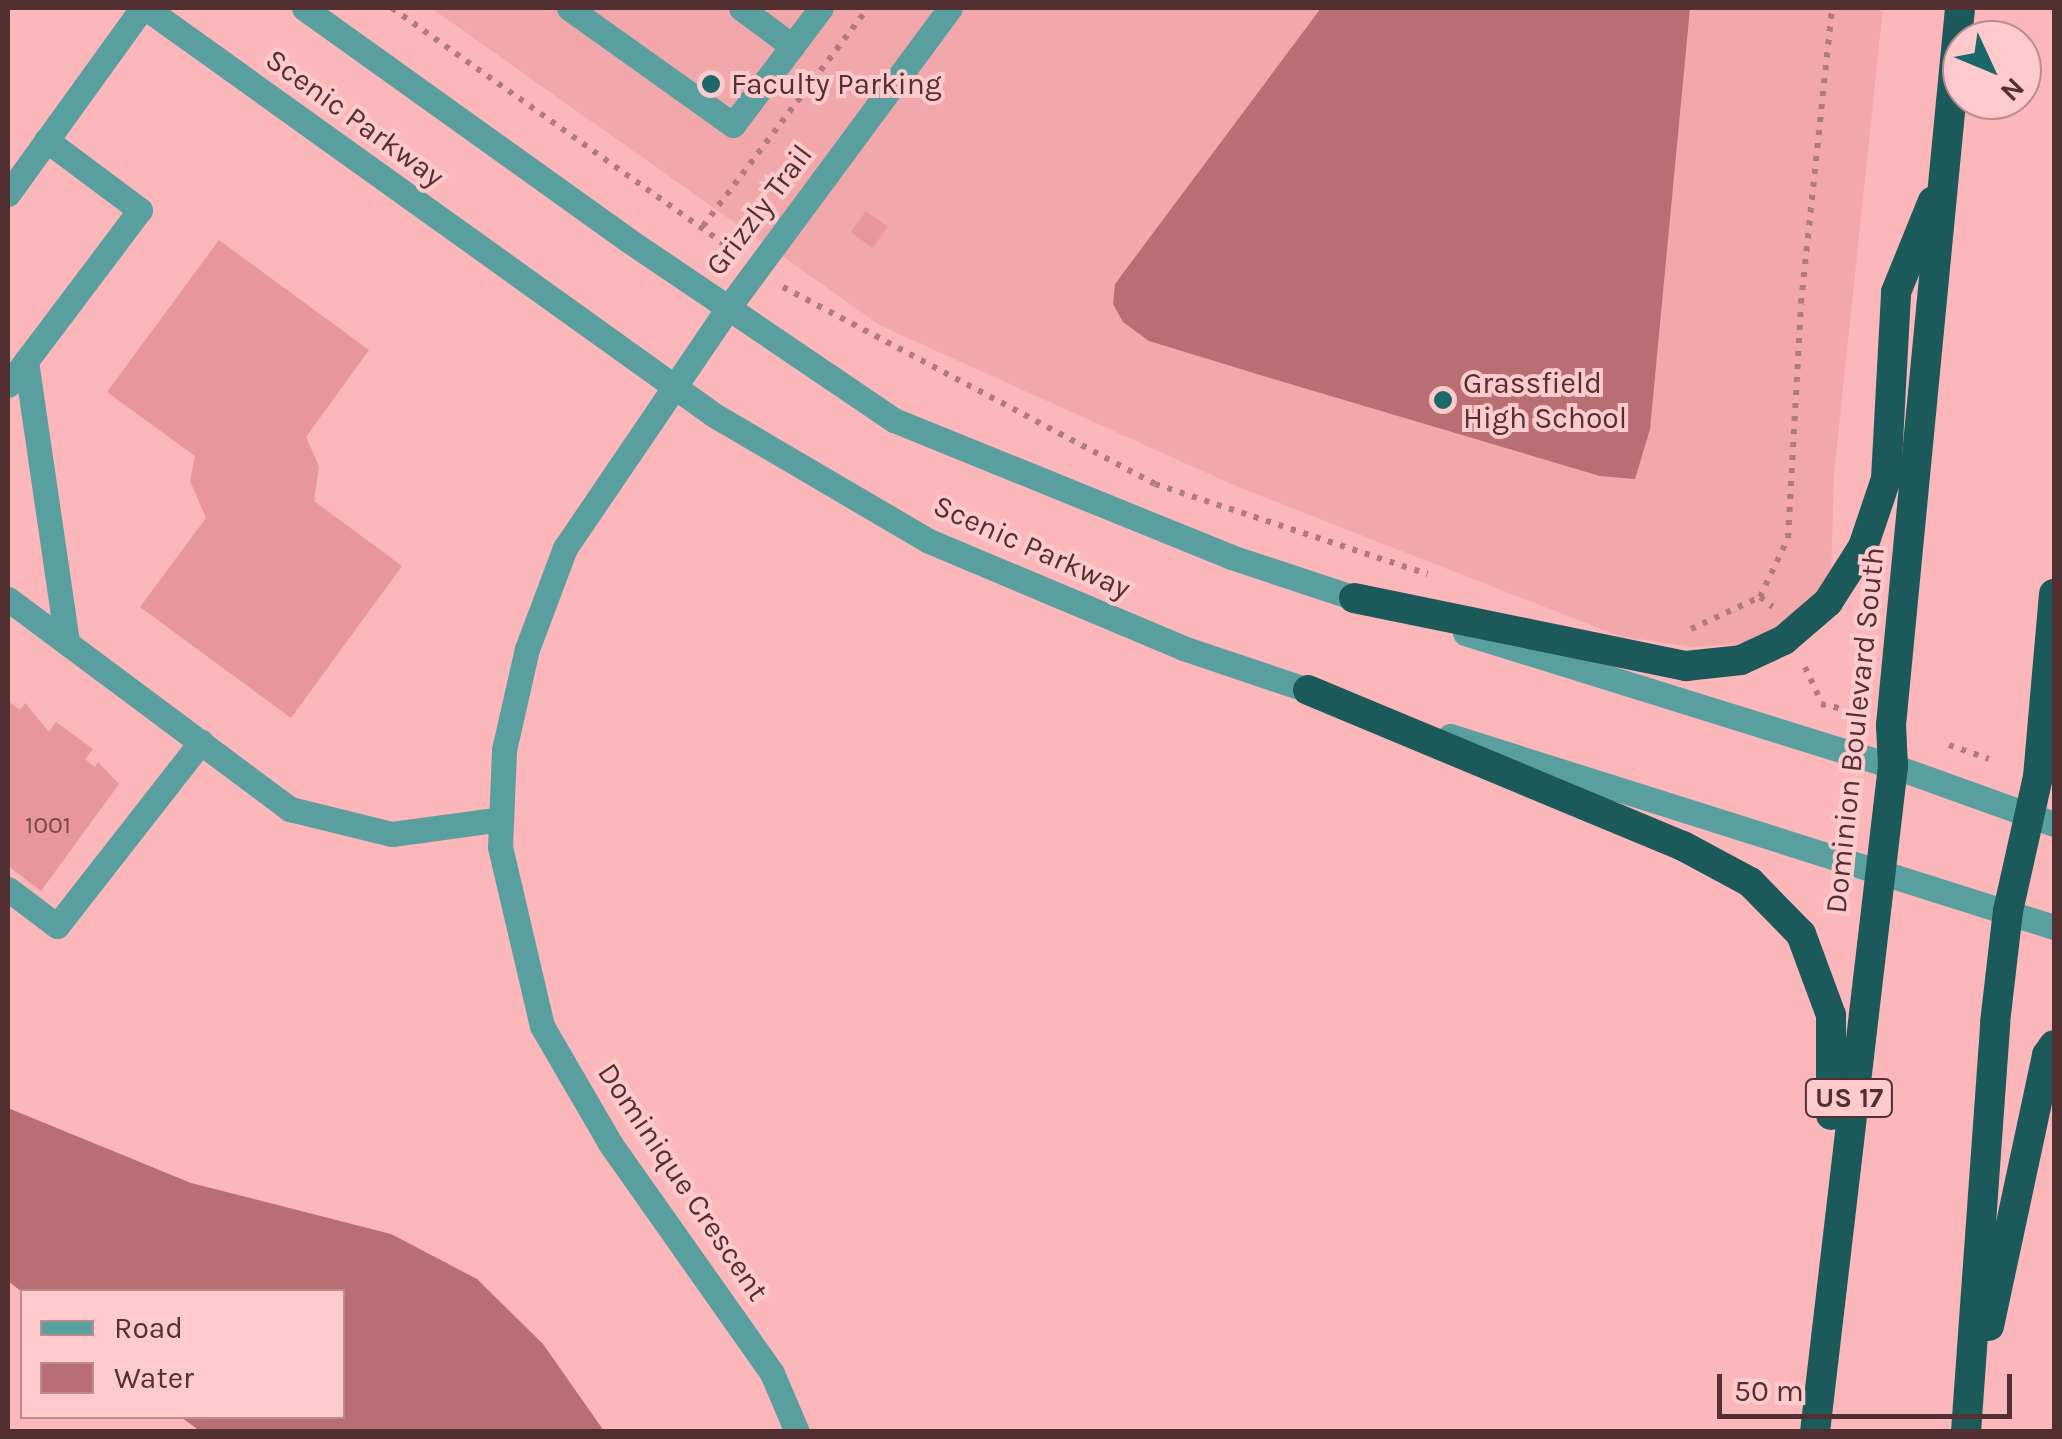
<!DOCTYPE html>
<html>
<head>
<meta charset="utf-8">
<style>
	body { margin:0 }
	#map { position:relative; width:2062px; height:1439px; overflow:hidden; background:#fcb7ba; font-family:Karla,sans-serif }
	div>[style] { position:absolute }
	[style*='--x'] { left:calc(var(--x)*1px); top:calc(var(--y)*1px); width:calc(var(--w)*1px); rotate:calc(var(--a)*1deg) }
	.built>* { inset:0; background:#f2a8ab }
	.water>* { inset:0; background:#b86e72 }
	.building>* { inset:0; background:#e8969a; transform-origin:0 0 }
	.path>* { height:6px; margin-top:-3px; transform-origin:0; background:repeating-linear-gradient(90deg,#b07b7d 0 5px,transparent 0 13px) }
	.minor>* { height:25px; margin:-12.5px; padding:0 12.5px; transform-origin:12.5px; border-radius:12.5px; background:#5a9fa0 }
	.highway>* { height:30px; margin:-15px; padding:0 15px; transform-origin:15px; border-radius:15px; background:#1b595a }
	.dots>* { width:28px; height:28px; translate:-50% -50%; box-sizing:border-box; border:5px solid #fecacb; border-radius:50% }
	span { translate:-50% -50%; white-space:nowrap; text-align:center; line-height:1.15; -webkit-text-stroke:8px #fecacb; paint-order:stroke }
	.number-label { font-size:25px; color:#784a4c }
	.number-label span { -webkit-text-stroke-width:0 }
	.shield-label span { padding:2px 8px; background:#fecacb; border:2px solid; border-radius:8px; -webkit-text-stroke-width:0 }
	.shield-label { font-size:28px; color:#523032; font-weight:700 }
	.poi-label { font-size:30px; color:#523032 }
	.left { translate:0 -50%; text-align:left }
	.street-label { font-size:30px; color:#523032 }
	.frame { position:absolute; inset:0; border:10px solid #523032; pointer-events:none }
	.legend { position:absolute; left:20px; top:1289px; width:325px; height:130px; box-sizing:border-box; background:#fecacb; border:2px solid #b98c8e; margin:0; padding:12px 18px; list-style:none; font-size:30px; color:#523032 }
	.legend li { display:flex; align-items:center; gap:20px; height:50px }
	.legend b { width:50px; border:2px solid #b98c8e }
	.north { position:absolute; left:1942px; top:20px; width:100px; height:100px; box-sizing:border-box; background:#fecacb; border:2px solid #b98c8e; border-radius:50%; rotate:134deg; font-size:28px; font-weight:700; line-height:40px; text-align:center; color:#523032 }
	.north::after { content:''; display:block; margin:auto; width:35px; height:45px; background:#1a6869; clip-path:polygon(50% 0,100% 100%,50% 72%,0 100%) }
	.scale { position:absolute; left:1717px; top:1374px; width:295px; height:45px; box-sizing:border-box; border:5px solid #523032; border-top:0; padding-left:12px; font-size:30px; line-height:35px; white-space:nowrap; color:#523032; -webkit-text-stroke:8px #fecacb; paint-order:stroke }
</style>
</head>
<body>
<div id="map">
	<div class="built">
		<div style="clip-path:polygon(431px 8px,1883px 8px,1834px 474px,1831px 580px,1787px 622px,1743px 644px,1691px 647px,1619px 636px,1238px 487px,881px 326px)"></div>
	</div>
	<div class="water">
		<div style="clip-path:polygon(1321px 8px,1690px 8px,1650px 429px,1635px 479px,1600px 476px,1270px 378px,1149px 341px,1123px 322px,1113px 304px,1115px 284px)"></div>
		<div style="clip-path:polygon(8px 1108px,191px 1183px,391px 1234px,477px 1279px,543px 1344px,604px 1431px,200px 1431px,181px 1417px,342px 1416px,342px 1292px,22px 1292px,8px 1281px)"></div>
	</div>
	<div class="building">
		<div style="left:866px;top:211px;width:27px;height:26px;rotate:36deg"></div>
		<div style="clip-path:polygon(219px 240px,369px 350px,306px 437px,319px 466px,314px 501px,402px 566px,291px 718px,140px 607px,206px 518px,190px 481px,195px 456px,107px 392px)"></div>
		<div style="clip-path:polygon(8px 701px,20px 710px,25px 703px,49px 732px,56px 722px,93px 749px,85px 759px,95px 767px,98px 762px,119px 784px,41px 891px,8px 866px)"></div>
	</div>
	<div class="path">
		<div style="--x:392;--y:8;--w:418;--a:35.4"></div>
		<div style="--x:703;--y:226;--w:273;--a:-52.9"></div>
		<div style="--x:783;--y:287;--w:421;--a:27.9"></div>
		<div style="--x:1155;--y:484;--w:287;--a:18.3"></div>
		<div style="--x:1760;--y:597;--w:65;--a:-64.6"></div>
		<div style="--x:1788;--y:538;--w:235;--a:-86.8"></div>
		<div style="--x:1801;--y:303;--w:297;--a:-84"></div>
		<div style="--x:1691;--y:629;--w:76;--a:-24.9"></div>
		<div style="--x:1760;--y:597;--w:16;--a:38"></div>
		<div style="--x:1805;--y:667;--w:38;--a:65"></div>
		<div style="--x:1821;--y:704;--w:22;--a:13"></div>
		<div style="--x:1949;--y:745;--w:42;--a:19.3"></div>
	</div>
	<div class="minor">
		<div style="--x:146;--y:8;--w:699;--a:35.62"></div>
		<div style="--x:714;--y:415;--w:249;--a:30.4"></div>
		<div style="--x:929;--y:541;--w:276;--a:22.8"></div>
		<div style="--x:1183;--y:648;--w:151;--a:18.6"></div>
		<div style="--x:304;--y:8;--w:402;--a:35.6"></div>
		<div style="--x:631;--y:242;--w:318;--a:34.1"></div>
		<div style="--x:894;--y:420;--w:364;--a:22.1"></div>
		<div style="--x:1231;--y:557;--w:146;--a:18.3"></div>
		<div style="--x:569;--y:8;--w:201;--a:35.5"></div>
		<div style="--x:733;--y:125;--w:146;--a:-53.1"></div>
		<div style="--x:741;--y:8;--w:64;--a:36.7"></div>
		<div style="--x:8;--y:194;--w:229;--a:-54.2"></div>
		<div style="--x:26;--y:361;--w:285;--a:81.7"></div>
		<div style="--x:8;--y:385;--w:219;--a:-53"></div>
		<div style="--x:140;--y:210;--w:117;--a:-143.3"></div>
		<div style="--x:8;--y:599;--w:352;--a:36.7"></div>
		<div style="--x:290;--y:809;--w:105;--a:13.8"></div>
		<div style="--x:392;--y:834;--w:110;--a:-7.8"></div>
		<div style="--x:1465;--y:633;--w:448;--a:17.3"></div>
		<div style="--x:1893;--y:766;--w:171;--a:19.8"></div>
		<div style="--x:1450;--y:736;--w:633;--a:17.55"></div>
		<div style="--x:8;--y:889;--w:61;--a:37.1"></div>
		<div style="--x:57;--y:926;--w:234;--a:-52"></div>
		<div style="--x:797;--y:1432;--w:64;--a:-113"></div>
		<div style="--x:772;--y:1373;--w:281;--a:-125.2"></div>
		<div style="--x:610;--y:1143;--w:135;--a:-120.2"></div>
		<div style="--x:542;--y:1026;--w:184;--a:-103.2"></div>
		<div style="--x:500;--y:847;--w:97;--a:-87.6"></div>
		<div style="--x:504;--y:750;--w:104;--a:-77.2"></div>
		<div style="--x:527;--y:649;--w:108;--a:-69.4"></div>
		<div style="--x:565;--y:548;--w:290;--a:-55.8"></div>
		<div style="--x:728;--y:308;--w:373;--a:-53.5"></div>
	</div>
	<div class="highway">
		<div style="--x:1354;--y:598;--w:339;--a:11.6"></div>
		<div style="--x:1686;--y:666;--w:55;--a:-6.2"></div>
		<div style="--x:1741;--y:660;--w:47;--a:-24.9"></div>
		<div style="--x:1784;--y:640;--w:58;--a:-40.8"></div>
		<div style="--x:1828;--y:602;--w:65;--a:-57.5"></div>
		<div style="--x:1863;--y:547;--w:72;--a:-71.3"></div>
		<div style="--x:1886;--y:479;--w:187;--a:-86.9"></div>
		<div style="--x:1896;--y:292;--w:98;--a:-67.9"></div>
		<div style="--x:1308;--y:690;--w:406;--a:22.6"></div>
		<div style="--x:1683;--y:846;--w:76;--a:28.2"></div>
		<div style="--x:1750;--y:882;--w:73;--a:45.6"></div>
		<div style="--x:1801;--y:934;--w:86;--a:69.7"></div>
		<div style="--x:1831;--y:1015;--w:100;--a:90"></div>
		<div style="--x:1989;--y:1326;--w:277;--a:-77.9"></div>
		<div style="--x:2047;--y:1055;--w:12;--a:-55"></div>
		<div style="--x:1815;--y:1432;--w:671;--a:-83.32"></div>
		<div style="--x:1893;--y:766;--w:41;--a:-92.8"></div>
		<div style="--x:1891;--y:725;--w:720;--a:-84.5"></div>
		<div style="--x:1966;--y:1432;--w:410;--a:-85.9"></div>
		<div style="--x:1995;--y:1023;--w:113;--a:-83.4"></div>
		<div style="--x:2008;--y:911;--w:137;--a:-77.4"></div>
		<div style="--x:2038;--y:777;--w:184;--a:-85"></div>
	</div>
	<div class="dots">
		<div style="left:711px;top:84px;background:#1a6869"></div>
		<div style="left:1443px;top:400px;background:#1a6869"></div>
	</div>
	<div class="number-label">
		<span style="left:48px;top:825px">1001</span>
	</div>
	<div class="shield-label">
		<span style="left:1849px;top:1098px">US 17</span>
	</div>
	<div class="poi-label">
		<span class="left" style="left:731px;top:84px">Faculty Parking</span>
		<span class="left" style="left:1463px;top:400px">Grassfield<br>High School</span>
	</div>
	<div class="street-label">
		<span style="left:355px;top:118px;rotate:36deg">Scenic Parkway</span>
		<span style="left:759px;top:210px;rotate:-53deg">Grizzly Trail</span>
		<span style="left:1032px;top:547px;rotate:24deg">Scenic Parkway</span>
		<span style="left:1855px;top:730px;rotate:-84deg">Dominion Boulevard South</span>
		<span style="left:683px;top:1182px;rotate:56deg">Dominique Crescent</span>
	</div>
	<div class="frame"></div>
	<ul class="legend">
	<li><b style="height:12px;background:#5a9fa0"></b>Road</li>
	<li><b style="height:28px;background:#b86e72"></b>Water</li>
	</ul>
	<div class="north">N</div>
	<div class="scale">50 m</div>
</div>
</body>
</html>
